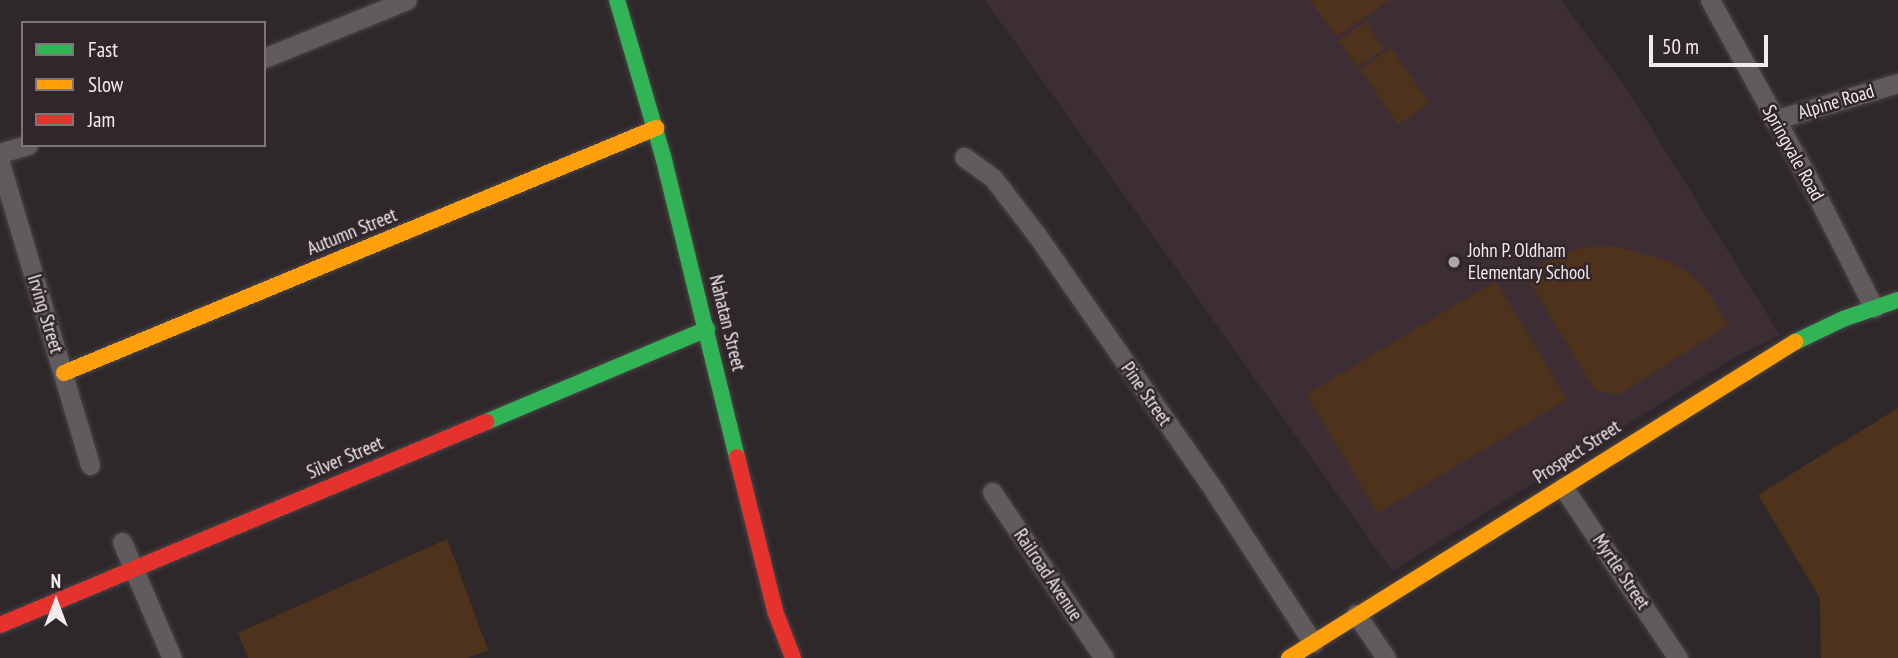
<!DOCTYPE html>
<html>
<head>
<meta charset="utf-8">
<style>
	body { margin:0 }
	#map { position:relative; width:1898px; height:658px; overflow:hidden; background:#2e282b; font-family:"PT Sans Narrow",sans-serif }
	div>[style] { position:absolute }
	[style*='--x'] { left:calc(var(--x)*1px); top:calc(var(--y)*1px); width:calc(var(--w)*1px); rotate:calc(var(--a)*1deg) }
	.built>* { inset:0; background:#3c2e34 }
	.green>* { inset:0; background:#4f321b; transform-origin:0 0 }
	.roads { filter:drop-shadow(0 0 2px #4a4548) drop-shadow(0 0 2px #4a4548) }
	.street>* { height:19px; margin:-9.5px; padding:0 9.5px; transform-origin:9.5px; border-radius:9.5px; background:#605c5e }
	.fast>* { height:16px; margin:-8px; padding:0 8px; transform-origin:8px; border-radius:8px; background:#30b455 }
	.slow>* { height:16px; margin:-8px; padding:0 8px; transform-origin:8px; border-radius:8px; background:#ff9f0a }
	.jam>* { height:16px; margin:-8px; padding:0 8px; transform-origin:8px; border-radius:8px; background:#e5322d }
	.dots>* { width:19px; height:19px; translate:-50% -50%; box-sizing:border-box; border:4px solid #30262b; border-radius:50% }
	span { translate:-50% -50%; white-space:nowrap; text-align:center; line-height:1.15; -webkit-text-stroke:5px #30262b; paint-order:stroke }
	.street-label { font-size:19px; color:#f2ebee }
	.poi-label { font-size:19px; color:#f2ebee }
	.left { translate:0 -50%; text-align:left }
	.legend { position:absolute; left:21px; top:21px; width:245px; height:126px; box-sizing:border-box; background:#30262b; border:2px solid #7e7579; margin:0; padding:9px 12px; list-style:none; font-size:21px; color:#f2ebee }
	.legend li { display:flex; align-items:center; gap:14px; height:35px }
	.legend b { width:35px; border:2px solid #7e7579 }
	.north { position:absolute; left:21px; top:567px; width:70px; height:70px; -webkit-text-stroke:5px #30262b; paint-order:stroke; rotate:0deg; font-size:19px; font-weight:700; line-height:28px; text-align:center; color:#f2ebee }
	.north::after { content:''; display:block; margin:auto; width:24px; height:32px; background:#f2ebee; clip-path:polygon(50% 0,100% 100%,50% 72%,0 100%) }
	.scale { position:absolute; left:1649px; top:35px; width:119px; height:32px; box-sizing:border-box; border:4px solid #f2ebee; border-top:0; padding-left:9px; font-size:21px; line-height:24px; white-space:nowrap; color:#f2ebee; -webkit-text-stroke:5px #30262b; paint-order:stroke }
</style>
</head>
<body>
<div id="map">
	<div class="built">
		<div style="clip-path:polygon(985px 0,1561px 0,1625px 86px,1780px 335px,1733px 358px,1392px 571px)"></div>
	</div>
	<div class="green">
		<div style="clip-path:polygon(1310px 0,1390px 0,1336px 37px)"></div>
		<div style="left:1365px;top:22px;width:33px;height:32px;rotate:55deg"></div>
		<div style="left:1391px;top:48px;width:67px;height:38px;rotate:55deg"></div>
		<div style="clip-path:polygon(1614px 246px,1670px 261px,1691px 275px,1709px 293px,1728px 325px,1619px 395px,1595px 390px,1524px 273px,1557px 255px,1586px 247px)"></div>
		<div style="left:1496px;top:281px;width:138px;height:221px;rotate:59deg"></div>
		<div style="clip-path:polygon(1898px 408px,1898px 658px,1821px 658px,1820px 598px,1758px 495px)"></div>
		<div style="clip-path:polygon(447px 539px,488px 650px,468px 658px,248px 658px,238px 633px)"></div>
	</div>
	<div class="roads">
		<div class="street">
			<div style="--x:1710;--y:0;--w:210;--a:61.2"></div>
			<div style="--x:1811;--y:184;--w:139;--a:63.1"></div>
			<div style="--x:264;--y:58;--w:154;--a:-22.1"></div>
			<div style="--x:1774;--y:120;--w:129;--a:-16.6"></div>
			<div style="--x:0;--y:153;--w:29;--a:-16"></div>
			<div style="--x:964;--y:157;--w:36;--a:36"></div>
			<div style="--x:993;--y:178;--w:71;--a:52.5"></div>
			<div style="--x:1036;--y:234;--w:314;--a:55.2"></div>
			<div style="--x:1215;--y:492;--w:180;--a:57"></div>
			<div style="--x:0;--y:163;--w:315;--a:73.4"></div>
			<div style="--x:1563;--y:487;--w:206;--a:56.1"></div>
			<div style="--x:992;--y:492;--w:200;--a:56"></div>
			<div style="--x:122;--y:542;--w:126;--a:66.7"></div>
			<div style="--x:1356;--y:614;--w:53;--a:55.7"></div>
		</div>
		<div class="fast">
			<div style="--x:617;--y:0;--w:163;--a:73.6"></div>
			<div style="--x:663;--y:156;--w:310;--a:76.2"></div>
			<div style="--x:1795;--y:342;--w:53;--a:-25.6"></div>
			<div style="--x:1843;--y:319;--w:58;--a:-19.1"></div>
			<div style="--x:486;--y:422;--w:240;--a:-22.8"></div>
		</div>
		<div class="slow">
			<div style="--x:64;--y:373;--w:641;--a:-22.48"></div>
			<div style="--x:1289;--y:658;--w:597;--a:-31.99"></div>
		</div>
		<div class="jam">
			<div style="--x:737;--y:457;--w:159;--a:76.1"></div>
			<div style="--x:775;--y:611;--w:50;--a:69"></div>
			<div style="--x:0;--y:625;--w:527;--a:-22.67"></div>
		</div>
	</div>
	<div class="dots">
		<div style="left:1454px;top:262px;background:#ada7aa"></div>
	</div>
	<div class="street-label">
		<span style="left:1836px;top:102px;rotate:-17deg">Alpine Road</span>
		<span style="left:1793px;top:153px;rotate:61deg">Springvale Road</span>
		<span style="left:352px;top:232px;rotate:-22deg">Autumn Street</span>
		<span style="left:45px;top:314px;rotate:73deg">Irving Street</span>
		<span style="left:727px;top:323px;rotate:76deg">Nahatan Street</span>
		<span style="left:1146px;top:394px;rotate:55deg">Pine Street</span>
		<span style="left:1577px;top:452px;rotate:-33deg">Prospect Street</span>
		<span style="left:345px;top:458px;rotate:-23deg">Silver Street</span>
		<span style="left:1621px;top:572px;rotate:56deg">Myrtle Street</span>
		<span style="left:1048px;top:575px;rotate:56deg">Railroad Avenue</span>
	</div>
	<div class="poi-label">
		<span class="left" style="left:1468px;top:262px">John P. Oldham<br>Elementary School</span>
	</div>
	<ul class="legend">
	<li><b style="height:9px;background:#30b455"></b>Fast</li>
	<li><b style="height:9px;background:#ff9f0a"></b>Slow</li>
	<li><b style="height:9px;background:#e5322d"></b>Jam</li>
	</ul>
	<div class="north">N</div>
	<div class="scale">50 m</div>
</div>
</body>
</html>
